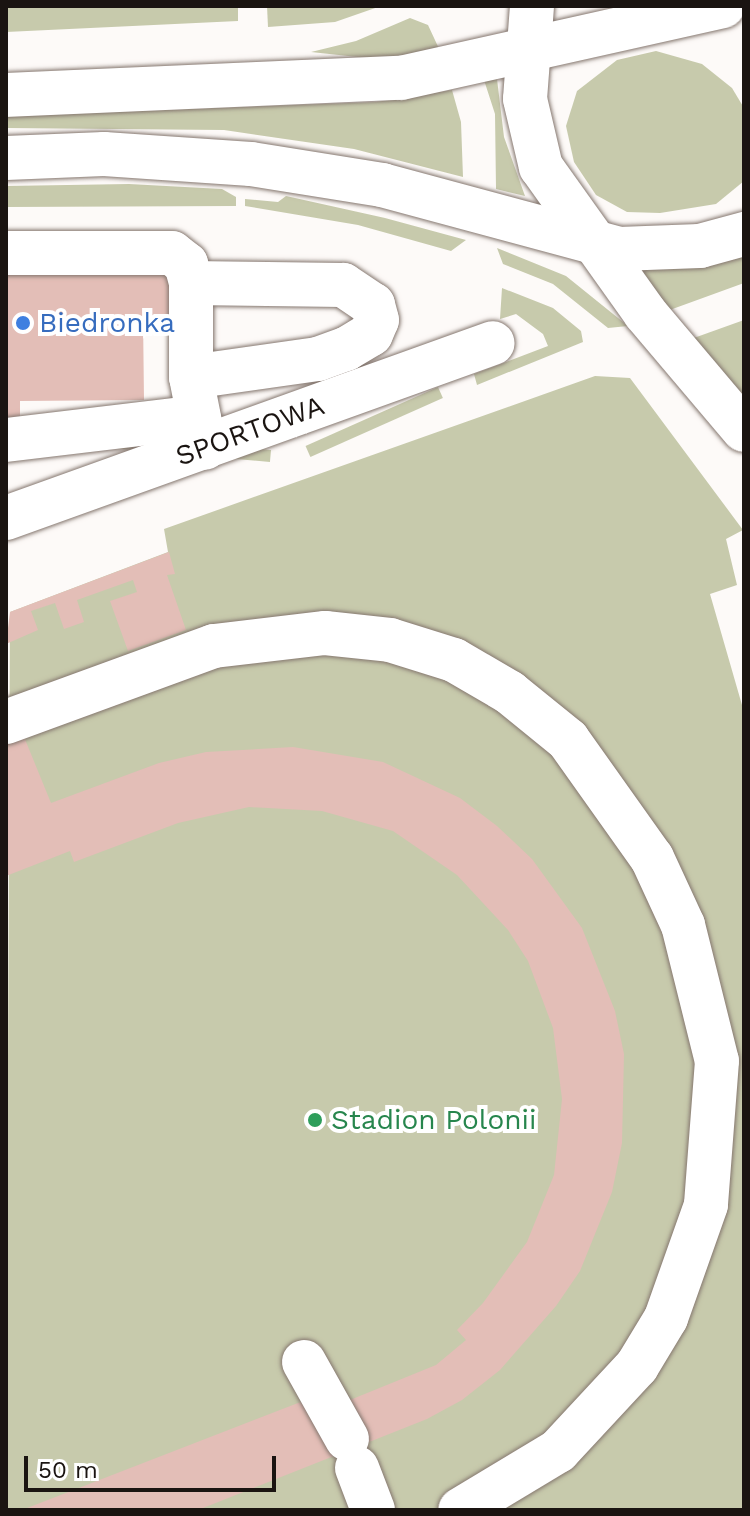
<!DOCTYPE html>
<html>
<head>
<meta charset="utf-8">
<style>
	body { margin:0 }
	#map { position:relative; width:750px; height:1516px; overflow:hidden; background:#fdfaf8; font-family:"Work Sans",sans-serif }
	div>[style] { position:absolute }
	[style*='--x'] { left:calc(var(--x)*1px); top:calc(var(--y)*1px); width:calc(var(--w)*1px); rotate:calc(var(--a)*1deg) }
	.green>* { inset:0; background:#c7caac; transform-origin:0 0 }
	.building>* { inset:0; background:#e3beb7 }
	.roads { filter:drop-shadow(0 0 2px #85776f) drop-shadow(0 0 2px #85776f) }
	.minor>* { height:44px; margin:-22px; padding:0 22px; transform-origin:22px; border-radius:22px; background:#fff }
	.major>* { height:44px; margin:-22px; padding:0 22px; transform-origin:22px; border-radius:22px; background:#fff }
	.dots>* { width:22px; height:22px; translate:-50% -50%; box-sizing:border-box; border:4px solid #fff; border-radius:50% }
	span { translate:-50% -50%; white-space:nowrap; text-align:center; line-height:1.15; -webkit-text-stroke:8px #fff; paint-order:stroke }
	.shop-label { font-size:28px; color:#366cbe }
	.left { translate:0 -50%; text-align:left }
	.street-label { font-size:28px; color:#1a1411 }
	.leisure-label { font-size:28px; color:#27864d }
	.frame { position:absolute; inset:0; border:8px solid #1a1411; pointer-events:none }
	.scale { position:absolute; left:24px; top:1456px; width:252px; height:36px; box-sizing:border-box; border:4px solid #1a1411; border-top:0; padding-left:10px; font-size:24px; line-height:28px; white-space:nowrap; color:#1a1411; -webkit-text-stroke:6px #fff; paint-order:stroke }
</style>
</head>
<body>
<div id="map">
	<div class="green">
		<div style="clip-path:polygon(6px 6px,238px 6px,238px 21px,6px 32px)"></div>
		<div style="clip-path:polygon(267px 6px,381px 6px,335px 22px,268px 27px)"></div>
		<div style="clip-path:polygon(410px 18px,428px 25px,441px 53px,376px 59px,311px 52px,356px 41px)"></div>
		<div style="clip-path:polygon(656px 51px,702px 64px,732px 88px,744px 108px,744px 181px,716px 204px,660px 213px,627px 212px,596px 195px,574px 162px,566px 126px,577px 91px,617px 60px)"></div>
		<div style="clip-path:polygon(497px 79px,504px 137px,525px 196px,496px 189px,495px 114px,484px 80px)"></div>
		<div style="clip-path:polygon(452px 90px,461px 122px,463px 177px,354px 149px,224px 130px,6px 128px,6px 116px,376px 102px)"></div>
		<div style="clip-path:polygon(129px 184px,222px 189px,236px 197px,236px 206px,6px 207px,6px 186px)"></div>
		<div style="clip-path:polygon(286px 196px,385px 218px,466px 240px,451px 251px,358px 225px,245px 206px,245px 199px,278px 202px)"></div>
		<div style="clip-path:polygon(497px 248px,566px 276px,628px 326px,608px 328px,553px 284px,503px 264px)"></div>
		<div style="clip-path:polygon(744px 254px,744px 283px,667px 311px,633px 268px)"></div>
		<div style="clip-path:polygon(502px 288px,553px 308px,581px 331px,583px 342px,477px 385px,474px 374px,548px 346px,543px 334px,516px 314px,500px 319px)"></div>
		<div style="clip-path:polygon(744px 320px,744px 403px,691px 339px)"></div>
		<div style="clip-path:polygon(595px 376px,630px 378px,743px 530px,726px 539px,737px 585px,710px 594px,744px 712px,744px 1510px,6px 1510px,10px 612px,168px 552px,164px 529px)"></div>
		<div style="left:438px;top:387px;width:12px;height:145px;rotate:66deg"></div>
		<div style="left:271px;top:450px;width:12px;height:283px;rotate:95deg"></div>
	</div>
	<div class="building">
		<div style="clip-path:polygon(170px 262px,171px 315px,143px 316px,144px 400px,20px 401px,20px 428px,6px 428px,6px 264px)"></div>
		<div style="clip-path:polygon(169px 552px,175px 574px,167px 575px,186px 630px,128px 651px,110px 601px,137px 592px,133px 580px,77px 600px,84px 622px,64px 629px,55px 603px,31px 611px,38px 630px,6px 644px,10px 612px)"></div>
		<div style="clip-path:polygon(20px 727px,51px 803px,159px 763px,206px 752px,293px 747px,383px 762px,460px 798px,497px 826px,532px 859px,582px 928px,615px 1011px,624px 1054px,622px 1143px,612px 1192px,580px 1271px,556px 1306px,500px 1370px,462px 1400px,427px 1419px,198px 1510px,22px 1510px,311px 1398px,345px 1402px,436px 1365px,466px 1340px,457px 1330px,483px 1303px,527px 1242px,554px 1175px,562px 1099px,553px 1028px,528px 961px,508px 930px,457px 875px,393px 831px,322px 811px,249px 807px,178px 823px,74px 862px,70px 851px,6px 876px,6px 732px)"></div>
	</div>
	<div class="roads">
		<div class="minor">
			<div style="--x:532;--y:6;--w:93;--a:94.3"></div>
			<div style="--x:525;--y:99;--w:70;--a:76.8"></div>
			<div style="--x:541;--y:167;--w:179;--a:54.5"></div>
			<div style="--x:645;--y:313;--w:153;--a:49.8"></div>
			<div style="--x:6;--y:253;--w:166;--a:0"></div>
			<div style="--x:172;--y:253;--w:18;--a:38"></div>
			<div style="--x:186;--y:264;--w:20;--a:75"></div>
			<div style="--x:191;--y:377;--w:128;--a:-8.1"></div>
			<div style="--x:318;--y:359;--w:30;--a:-20"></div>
			<div style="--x:346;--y:349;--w:29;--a:-31"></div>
			<div style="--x:371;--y:334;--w:15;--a:-67"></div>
			<div style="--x:377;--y:320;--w:16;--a:-105"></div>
			<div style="--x:373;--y:305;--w:36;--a:-146"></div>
			<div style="--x:343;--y:285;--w:152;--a:-179.2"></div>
			<div style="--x:191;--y:283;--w:94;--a:90"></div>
			<div style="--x:191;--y:377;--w:72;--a:78.8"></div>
			<div style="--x:6;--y:440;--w:194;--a:-6.8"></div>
			<div style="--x:6;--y:518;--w:517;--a:-19.77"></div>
			<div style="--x:6;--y:722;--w:221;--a:-20.1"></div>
			<div style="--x:214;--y:646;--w:112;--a:-6.7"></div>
			<div style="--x:325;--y:633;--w:65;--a:6.1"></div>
			<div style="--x:390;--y:640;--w:67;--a:17.4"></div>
			<div style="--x:454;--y:660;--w:64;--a:30.2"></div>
			<div style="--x:509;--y:692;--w:76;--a:39.1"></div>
			<div style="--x:568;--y:740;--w:145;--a:54.6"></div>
			<div style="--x:652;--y:858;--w:74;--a:65.2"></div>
			<div style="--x:683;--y:925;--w:140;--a:76"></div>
			<div style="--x:717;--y:1061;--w:144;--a:94.4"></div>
			<div style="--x:706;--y:1205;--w:120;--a:109.5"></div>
			<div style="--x:666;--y:1318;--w:56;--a:121.1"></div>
			<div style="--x:637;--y:1366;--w:116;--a:132.9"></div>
			<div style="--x:558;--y:1451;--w:114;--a:149"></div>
			<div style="--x:304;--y:1362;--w:88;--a:60.8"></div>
			<div style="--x:357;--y:1468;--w:45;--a:69.1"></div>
		</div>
		<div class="major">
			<div style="--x:6;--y:95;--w:395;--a:-2.5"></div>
			<div style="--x:401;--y:78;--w:330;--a:-12.6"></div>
			<div style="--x:6;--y:158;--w:98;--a:-2.3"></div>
			<div style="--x:104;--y:154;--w:147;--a:3.9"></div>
			<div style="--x:251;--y:164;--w:133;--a:9.1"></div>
			<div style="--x:382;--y:185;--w:245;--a:15.1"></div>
			<div style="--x:619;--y:249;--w:81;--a:-2.1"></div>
			<div style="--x:700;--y:246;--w:46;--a:-15.3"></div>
		</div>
	</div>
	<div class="dots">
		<div style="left:23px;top:323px;background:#3f7fe0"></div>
		<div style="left:315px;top:1120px;background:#2e9e5b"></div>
	</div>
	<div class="shop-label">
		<span class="left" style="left:39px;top:323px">Biedronka</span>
	</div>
	<div class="street-label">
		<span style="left:250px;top:431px;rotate:-20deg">SPORTOWA</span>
	</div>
	<div class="leisure-label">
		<span class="left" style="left:331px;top:1120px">Stadion Polonii</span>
	</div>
	<div class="frame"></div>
	<div class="scale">50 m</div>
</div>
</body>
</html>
